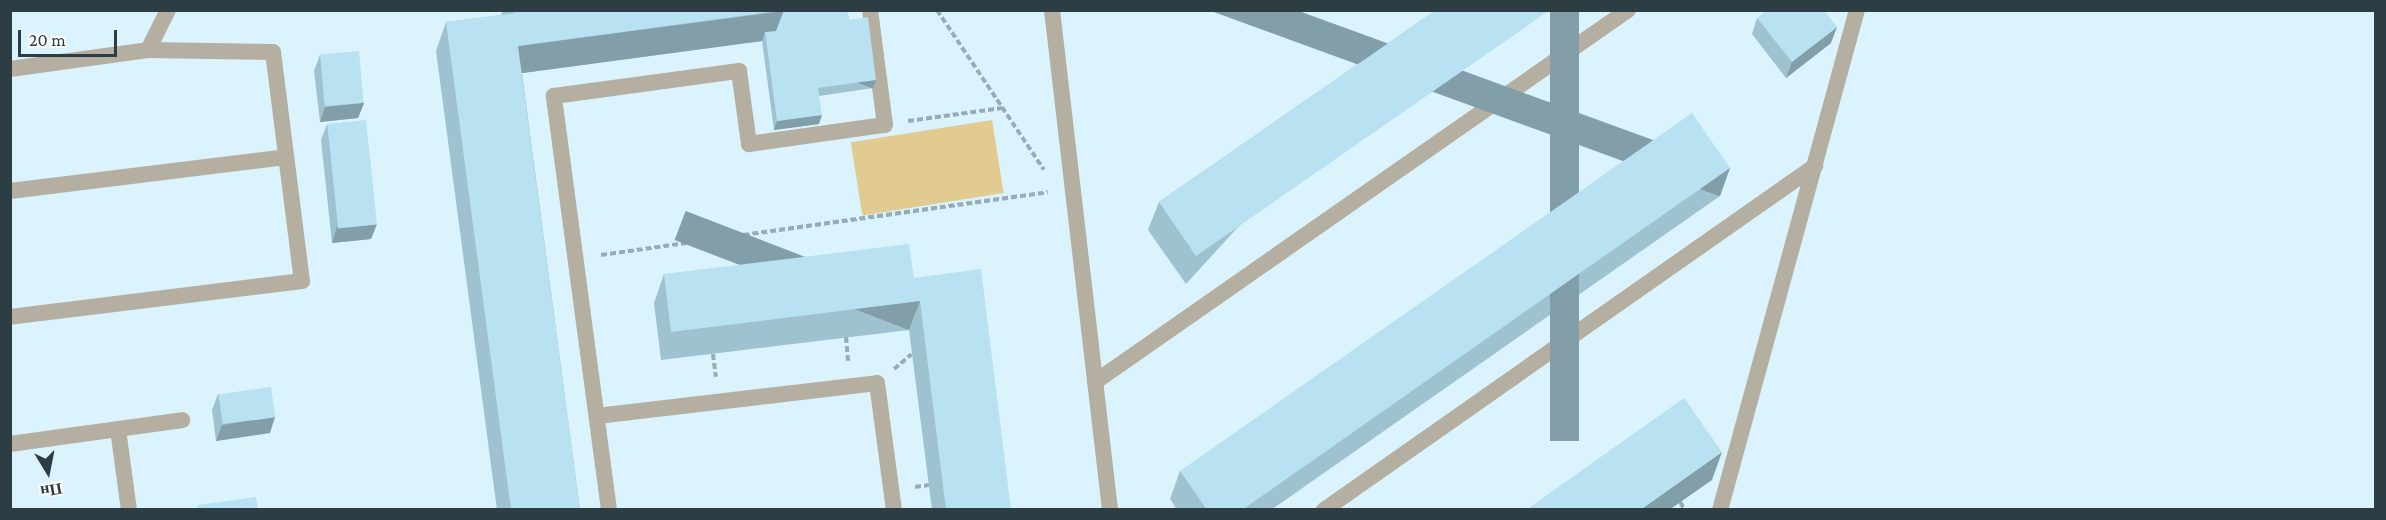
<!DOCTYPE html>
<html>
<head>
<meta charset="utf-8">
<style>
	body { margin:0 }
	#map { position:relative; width:2386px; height:520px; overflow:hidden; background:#dbf3fd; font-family:"Crimson Pro",serif }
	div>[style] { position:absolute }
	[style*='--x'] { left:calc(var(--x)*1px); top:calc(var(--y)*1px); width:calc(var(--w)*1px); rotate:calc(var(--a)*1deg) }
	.green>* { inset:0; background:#e1cb91; transform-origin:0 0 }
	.path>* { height:4px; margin-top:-2px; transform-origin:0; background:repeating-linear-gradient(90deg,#97acb4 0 6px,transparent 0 9px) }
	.service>* { height:16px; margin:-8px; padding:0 8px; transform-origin:8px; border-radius:8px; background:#b5afa1 }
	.pedestrian>* { height:16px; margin:-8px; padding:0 8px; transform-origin:8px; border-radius:8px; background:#b5afa1 }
	.wall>* { inset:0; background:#9ec2cf }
	.shaded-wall>* { inset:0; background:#819ea9; transform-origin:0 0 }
	.building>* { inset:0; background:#b8e1f1; transform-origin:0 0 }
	span { translate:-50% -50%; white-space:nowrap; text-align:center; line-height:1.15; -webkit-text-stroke:5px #fcfcfc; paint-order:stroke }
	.frame { position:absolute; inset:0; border:12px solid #2c3d43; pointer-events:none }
	.north { position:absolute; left:18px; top:442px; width:60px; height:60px; -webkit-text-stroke:4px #fcfcfc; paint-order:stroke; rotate:170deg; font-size:16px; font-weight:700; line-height:24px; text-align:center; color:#2c3d43 }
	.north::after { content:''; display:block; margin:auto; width:21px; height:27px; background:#2c3d43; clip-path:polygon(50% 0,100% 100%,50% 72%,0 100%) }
	.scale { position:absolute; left:18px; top:30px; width:99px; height:27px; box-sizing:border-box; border:3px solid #2c3d43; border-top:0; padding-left:8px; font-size:18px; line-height:21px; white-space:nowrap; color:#2c3d43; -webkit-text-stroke:4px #fcfcfc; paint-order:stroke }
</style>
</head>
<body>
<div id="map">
	<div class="green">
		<div style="left:992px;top:120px;width:74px;height:143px;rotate:81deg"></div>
	</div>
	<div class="path">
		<div style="--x:937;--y:10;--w:192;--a:56.2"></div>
		<div style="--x:908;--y:121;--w:95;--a:-7.9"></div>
		<div style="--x:601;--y:255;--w:451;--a:-8"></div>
		<div style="--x:846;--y:337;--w:24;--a:85"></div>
		<div style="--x:713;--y:354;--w:23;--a:83"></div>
		<div style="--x:894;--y:369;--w:23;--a:-40"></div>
		<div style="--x:915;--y:487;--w:14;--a:-8"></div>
		<div style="--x:1680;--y:502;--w:9;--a:58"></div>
	</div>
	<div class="service">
		<div style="--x:1052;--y:10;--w:503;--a:83.38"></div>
		<div style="--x:148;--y:50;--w:45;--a:-63.4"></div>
		<div style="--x:10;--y:69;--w:139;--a:-7.8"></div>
		<div style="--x:148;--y:50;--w:125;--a:0.9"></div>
		<div style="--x:273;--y:52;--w:231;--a:82.8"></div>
		<div style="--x:302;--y:281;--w:294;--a:173"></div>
		<div style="--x:10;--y:191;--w:278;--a:-7"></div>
		<div style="--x:1095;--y:382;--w:650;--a:-34.91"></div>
		<div style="--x:597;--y:416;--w:282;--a:-6.7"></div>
		<div style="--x:877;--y:383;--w:128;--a:82.4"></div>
		<div style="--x:118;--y:429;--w:82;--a:82.3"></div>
		<div style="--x:10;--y:444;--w:174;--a:-7.9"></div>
		<div style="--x:609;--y:510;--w:418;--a:-97.6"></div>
		<div style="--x:554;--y:96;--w:187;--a:-7.7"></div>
		<div style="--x:1324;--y:510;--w:600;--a:-35.02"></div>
		<div style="--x:1720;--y:510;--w:518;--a:-74.68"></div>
	</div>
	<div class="pedestrian">
		<div style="--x:739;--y:71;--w:74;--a:82.2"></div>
		<div style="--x:749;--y:144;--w:137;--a:-8"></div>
		<div style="--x:885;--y:125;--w:116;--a:-97.4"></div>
	</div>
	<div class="wall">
		<div style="clip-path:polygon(503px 10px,847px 10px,849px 20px,873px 88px,819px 96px,819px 124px,774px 130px,762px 41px,522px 73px,580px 510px,497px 510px,436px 51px,446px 22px,501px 15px)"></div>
		<div style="clip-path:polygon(1436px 10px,1186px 284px,1148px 230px,1159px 202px)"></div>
		<div style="clip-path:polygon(1757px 18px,1831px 43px,1786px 78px,1752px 34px)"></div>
		<div style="clip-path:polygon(320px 55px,364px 103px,358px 118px,320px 122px,314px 71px)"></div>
		<div style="clip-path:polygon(327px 124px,371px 239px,332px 243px,321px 140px)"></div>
		<div style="clip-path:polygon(1730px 168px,1720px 196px,1271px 510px,1177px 510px,1170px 499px,1180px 471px)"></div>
		<div style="clip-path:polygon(664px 274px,914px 278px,1011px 510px,932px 510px,909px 330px,661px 360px,654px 303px)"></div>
		<div style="clip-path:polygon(218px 394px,270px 433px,216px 441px,212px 410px)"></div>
	</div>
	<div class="shaded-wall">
		<div style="left:1550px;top:10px;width:29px;height:431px"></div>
		<div style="clip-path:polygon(784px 11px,773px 40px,765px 32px,762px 41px,508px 75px,518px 46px)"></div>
		<div style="clip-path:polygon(1837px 27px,1831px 43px,1786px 78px,1792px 62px)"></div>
		<div style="left:876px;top:80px;width:9px;height:59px;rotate:111deg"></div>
		<div style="clip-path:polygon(364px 103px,358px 118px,320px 122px,325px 107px)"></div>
		<div style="clip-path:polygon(822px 115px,819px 124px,774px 130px,777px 121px)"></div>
		<div style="left:1730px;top:168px;width:30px;height:596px;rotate:110deg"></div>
		<div style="clip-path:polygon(377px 224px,371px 239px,332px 243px,337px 227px)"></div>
		<div style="left:920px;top:301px;width:31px;height:251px;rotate:111deg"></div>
		<div style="clip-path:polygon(275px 417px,270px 433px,216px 441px,222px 425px)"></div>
		<div style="clip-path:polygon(1722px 452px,1712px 480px,1669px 510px,1640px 510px)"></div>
	</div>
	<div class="building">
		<div style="clip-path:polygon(515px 10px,784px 10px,518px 46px,580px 510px,511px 510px,446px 22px,515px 13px)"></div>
		<div style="clip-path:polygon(784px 10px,847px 10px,849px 20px,868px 17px,876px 80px,818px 88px,822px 115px,777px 121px,765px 32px,776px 31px)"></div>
		<div style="clip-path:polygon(1436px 10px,1550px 10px,1196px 256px,1159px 202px)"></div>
		<div style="clip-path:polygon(1767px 10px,1824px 10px,1837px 27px,1792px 62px,1757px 18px)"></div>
		<div style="left:359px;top:51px;width:52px;height:39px;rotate:85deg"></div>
		<div style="clip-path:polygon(1692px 113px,1730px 168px,1242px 510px,1207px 510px,1180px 471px)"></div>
		<div style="left:366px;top:120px;width:105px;height:39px;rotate:84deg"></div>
		<div style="clip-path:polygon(909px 244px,914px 278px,981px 269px,1011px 510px,946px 510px,920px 301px,671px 332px,664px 274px)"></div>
		<div style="left:271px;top:387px;width:30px;height:53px;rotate:82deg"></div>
		<div style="clip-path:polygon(1684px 398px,1722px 452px,1640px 510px,1526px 510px)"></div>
		<div style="clip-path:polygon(256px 497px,258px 510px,198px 510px,198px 505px)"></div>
	</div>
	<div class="frame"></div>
	<div class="north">Пн</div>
	<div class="scale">20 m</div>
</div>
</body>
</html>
